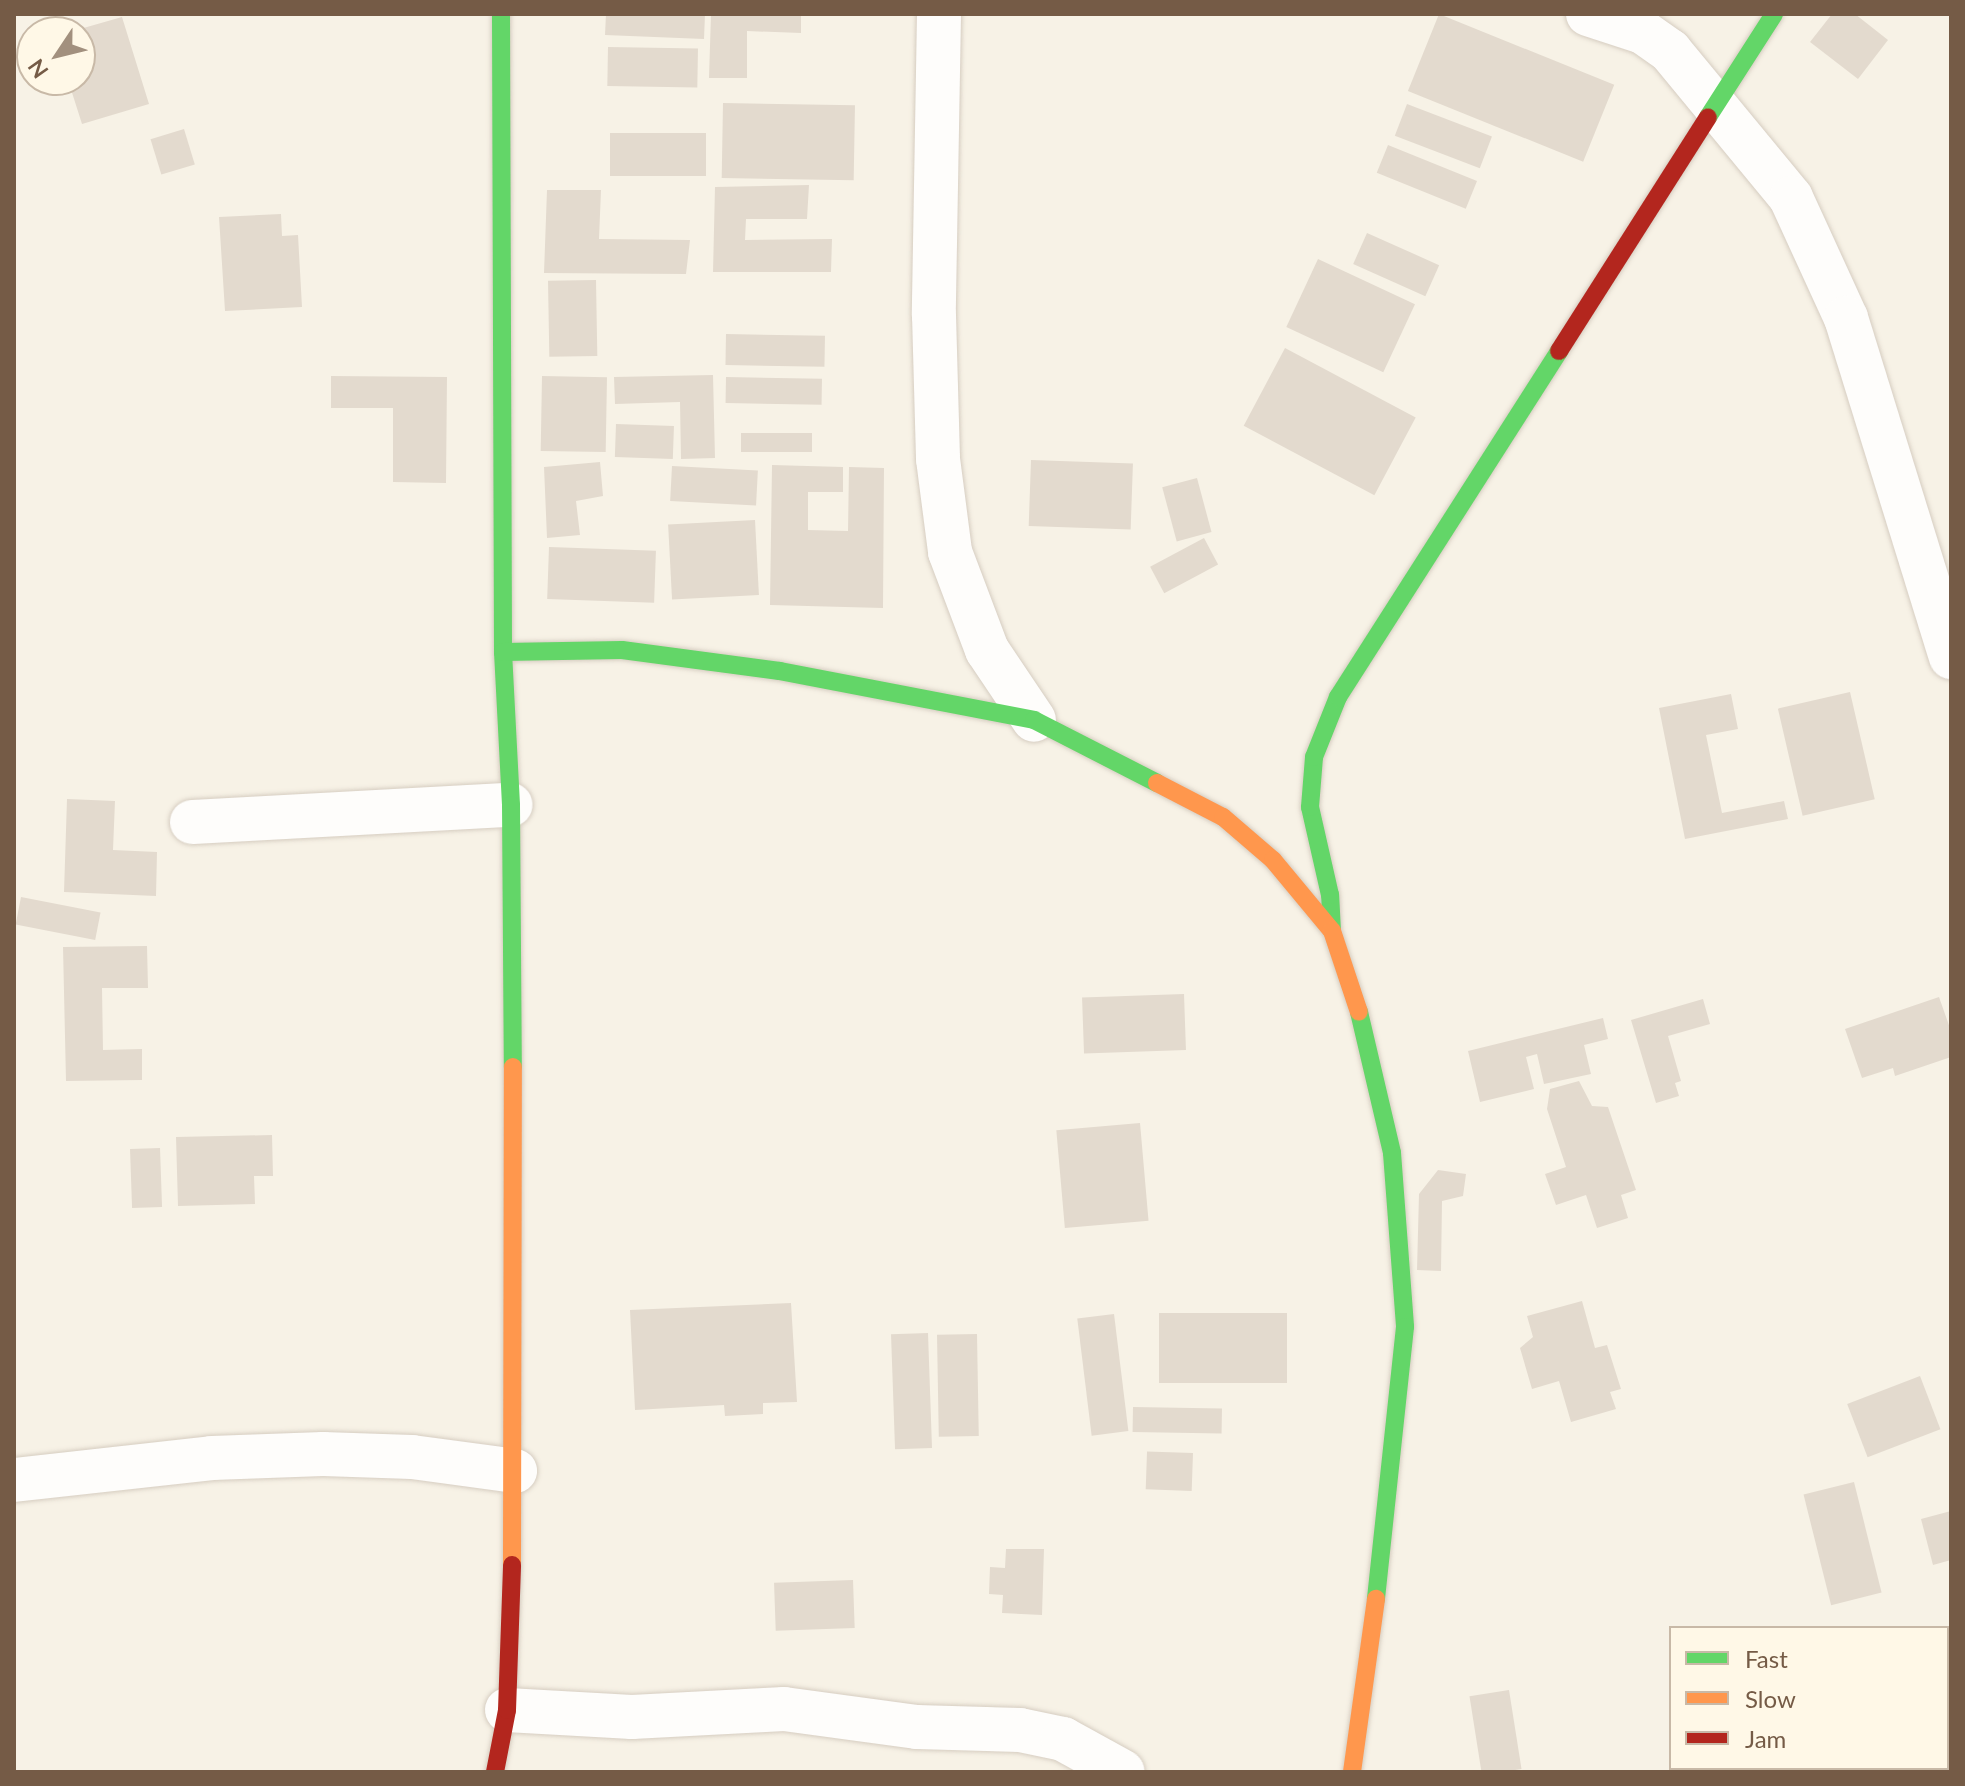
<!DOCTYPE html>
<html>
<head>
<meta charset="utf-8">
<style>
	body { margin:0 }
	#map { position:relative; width:1965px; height:1786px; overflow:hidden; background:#f7f2e6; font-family:Lato,sans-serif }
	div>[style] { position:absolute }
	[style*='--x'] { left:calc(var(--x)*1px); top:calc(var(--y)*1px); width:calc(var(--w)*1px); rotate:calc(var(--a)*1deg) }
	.building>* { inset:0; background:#e3dace; transform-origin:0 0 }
	.roads { filter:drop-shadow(0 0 2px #d6cdc1) drop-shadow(0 0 2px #d6cdc1) }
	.street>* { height:44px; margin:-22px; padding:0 22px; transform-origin:22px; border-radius:22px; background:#fefdfb }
	.fast>* { height:18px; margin:-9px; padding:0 9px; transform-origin:9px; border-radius:9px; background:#63d668 }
	.slow>* { height:18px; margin:-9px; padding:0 9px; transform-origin:9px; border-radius:9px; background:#ff974d }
	.jam>* { height:18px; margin:-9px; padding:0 9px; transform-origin:9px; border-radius:9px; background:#b3261e }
	span { translate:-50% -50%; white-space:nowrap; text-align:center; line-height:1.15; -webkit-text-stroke:6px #fff8e7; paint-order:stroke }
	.frame { position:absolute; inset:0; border:16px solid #755b46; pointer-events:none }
	.legend { position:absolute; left:1669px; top:1626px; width:280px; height:144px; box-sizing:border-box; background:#fff8e7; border:2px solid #c8b9a7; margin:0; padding:10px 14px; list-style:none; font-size:24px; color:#755b46 }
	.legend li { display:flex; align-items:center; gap:16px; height:40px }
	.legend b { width:40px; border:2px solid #c8b9a7 }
	.north { position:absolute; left:16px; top:16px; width:80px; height:80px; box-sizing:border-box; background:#fff8e7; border:2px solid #c8b9a7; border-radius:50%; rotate:235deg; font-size:22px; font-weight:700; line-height:32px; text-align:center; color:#755b46 }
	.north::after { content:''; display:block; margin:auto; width:28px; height:36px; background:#a2907e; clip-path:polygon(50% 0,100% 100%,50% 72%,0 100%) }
</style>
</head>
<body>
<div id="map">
	<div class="building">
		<div style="clip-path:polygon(606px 14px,705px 14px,704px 39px,605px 35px)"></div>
		<div style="clip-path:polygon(711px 14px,801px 14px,801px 33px,747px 31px,747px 78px,709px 78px)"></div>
		<div style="left:1439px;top:14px;width:189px;height:83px;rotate:22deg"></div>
		<div style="clip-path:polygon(1832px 14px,1855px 14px,1888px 40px,1858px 79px,1810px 42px)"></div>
		<div style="clip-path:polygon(122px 17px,149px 104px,82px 124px,68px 80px,80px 80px,80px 32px,73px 31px)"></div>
		<div style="left:608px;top:47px;width:90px;height:39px;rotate:1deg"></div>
		<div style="left:723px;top:103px;width:132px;height:75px;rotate:1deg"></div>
		<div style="left:1407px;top:104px;width:91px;height:34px;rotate:21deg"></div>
		<div style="left:184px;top:129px;width:37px;height:35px;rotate:73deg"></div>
		<div style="left:706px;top:133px;width:43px;height:96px;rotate:90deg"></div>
		<div style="left:1388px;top:145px;width:96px;height:30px;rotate:22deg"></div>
		<div style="clip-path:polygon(809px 185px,807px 219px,746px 219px,745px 240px,832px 239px,831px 272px,713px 272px,715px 187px)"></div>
		<div style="clip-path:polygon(547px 190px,601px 190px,599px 239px,690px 240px,686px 274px,544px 273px)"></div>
		<div style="clip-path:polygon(281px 214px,282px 236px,298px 235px,302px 307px,225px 311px,219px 217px)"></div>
		<div style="left:1367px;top:233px;width:79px;height:34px;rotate:24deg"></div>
		<div style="left:1318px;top:259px;width:107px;height:75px;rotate:25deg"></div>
		<div style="left:596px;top:280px;width:76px;height:48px;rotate:89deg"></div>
		<div style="left:726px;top:334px;width:99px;height:31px;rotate:1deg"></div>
		<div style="left:1285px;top:348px;width:148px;height:88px;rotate:28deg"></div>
		<div style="clip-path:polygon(713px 375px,715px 458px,681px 459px,680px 402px,615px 404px,614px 377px)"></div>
		<div style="clip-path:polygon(331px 376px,447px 377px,446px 483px,393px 482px,393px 408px,331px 408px)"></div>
		<div style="left:542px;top:376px;width:65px;height:75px;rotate:1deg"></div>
		<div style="left:726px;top:377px;width:96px;height:26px;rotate:1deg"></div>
		<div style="left:616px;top:424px;width:58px;height:33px;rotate:2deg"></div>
		<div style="left:741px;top:433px;width:71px;height:19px"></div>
		<div style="left:1031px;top:460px;width:102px;height:66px;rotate:2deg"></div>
		<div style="clip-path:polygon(600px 462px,603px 496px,576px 501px,580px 535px,547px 538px,544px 467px)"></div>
		<div style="clip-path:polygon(772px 465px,843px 467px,843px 492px,808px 492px,808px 530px,848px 531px,849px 467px,884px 468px,883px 608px,770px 605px)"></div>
		<div style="left:672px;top:466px;width:86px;height:35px;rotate:3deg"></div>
		<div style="left:1197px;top:478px;width:56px;height:36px;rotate:75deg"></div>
		<div style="left:755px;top:520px;width:75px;height:87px;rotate:87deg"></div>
		<div style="left:1204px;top:538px;width:30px;height:61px;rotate:62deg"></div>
		<div style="left:549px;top:547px;width:107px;height:52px;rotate:2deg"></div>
		<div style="left:1850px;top:692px;width:110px;height:74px;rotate:77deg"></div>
		<div style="clip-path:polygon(1731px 694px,1738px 729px,1706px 735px,1722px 813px,1784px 801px,1788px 819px,1685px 839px,1659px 708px)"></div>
		<div style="clip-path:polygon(67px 799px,115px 801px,113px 850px,157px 852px,156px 896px,64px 892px)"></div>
		<div style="left:21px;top:897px;width:81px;height:28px;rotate:11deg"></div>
		<div style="clip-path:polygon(147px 946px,148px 988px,102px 988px,103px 1050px,142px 1049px,142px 1080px,66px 1081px,63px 947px)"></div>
		<div style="left:1184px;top:994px;width:56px;height:102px;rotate:88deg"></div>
		<div style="clip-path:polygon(1939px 997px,1951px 1031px,1951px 1057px,1895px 1076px,1893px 1068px,1862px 1078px,1845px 1029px)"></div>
		<div style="clip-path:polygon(1703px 999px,1710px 1024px,1668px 1036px,1681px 1081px,1675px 1083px,1679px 1096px,1656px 1103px,1631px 1020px)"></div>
		<div style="clip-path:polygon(1603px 1018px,1608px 1039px,1584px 1045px,1591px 1074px,1544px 1084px,1537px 1054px,1526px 1057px,1534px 1089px,1480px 1102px,1468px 1051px)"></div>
		<div style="clip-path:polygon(1579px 1081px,1592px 1106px,1608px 1107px,1636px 1190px,1621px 1195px,1628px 1218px,1597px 1228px,1586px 1195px,1556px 1205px,1545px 1174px,1566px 1167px,1547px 1109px,1550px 1089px)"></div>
		<div style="left:1140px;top:1123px;width:98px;height:84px;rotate:85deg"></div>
		<div style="clip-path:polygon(272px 1135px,273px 1176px,254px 1176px,255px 1204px,178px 1206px,176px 1137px)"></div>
		<div style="left:160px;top:1148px;width:59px;height:30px;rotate:88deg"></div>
		<div style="clip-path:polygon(1438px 1170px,1466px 1174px,1463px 1196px,1442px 1201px,1441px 1271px,1417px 1270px,1419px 1194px)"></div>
		<div style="clip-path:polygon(1582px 1301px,1595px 1348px,1607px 1345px,1621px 1389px,1610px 1392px,1616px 1409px,1571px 1422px,1559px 1381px,1532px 1389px,1520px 1348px,1533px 1337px,1527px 1316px)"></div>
		<div style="clip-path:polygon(791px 1303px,797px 1402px,763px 1403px,763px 1414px,725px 1416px,724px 1405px,635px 1410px,630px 1310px)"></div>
		<div style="left:1159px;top:1313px;width:128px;height:70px"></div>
		<div style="left:1114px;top:1314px;width:118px;height:37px;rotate:83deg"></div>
		<div style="left:928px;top:1333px;width:115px;height:37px;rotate:88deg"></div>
		<div style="left:977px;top:1334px;width:102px;height:40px;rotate:89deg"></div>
		<div style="left:1920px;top:1376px;width:57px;height:78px;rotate:69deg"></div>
		<div style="left:1133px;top:1407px;width:89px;height:25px;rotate:1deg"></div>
		<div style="left:1193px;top:1453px;width:38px;height:46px;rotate:92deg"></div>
		<div style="left:1854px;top:1482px;width:114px;height:52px;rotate:76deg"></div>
		<div style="clip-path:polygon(1951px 1511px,1951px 1560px,1933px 1565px,1921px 1519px)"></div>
		<div style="clip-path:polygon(1006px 1549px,1044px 1549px,1042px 1615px,1002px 1613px,1003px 1595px,989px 1594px,990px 1567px,1005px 1568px)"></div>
		<div style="left:853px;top:1580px;width:48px;height:79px;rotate:88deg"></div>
		<div style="left:1509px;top:1690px;width:80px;height:40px;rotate:81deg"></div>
	</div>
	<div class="roads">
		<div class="street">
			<div style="--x:939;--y:14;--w:301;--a:91"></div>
			<div style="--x:934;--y:315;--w:144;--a:88.4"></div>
			<div style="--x:938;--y:459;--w:94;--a:82.6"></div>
			<div style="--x:950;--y:552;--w:105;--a:69.3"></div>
			<div style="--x:987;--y:650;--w:84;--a:56.1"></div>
			<div style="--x:1588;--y:14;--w:58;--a:18.1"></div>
			<div style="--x:1643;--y:32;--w:33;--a:35"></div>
			<div style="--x:1670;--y:51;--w:190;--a:50.5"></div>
			<div style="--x:1791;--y:198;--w:132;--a:65.4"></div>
			<div style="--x:1846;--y:318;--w:355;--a:72.8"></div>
			<div style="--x:192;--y:822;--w:319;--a:-3.1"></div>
			<div style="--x:14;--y:1480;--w:199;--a:-6.3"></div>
			<div style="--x:212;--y:1458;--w:111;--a:-2.1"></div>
			<div style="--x:323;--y:1454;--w:89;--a:1.9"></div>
			<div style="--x:412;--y:1457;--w:104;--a:7.7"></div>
			<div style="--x:507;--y:1710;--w:125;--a:3.2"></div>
			<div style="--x:632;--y:1717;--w:152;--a:-3"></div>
			<div style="--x:784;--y:1709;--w:134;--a:7.7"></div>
			<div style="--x:917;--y:1727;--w:103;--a:1.7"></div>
			<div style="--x:1020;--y:1730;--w:44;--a:11.8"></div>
			<div style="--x:1063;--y:1739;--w:68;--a:28.8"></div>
		</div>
		<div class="fast">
			<div style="--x:501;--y:14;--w:638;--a:89.82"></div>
			<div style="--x:503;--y:652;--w:153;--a:87"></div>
			<div style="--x:511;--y:805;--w:262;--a:89.6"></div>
			<div style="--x:1708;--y:117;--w:122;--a:-57.3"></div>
			<div style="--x:503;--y:652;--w:119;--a:-1"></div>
			<div style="--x:622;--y:650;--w:159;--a:7.6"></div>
			<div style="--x:780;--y:671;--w:259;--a:10.9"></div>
			<div style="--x:1034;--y:720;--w:138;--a:27.1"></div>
			<div style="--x:1332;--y:931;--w:36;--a:-93"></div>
			<div style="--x:1330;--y:895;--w:90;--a:-102.8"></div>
			<div style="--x:1310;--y:807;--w:50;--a:-85.4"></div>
			<div style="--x:1314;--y:757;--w:65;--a:-68.2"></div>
			<div style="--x:1338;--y:697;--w:411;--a:-57.4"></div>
			<div style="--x:1359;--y:1012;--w:145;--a:76.8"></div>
			<div style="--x:1392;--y:1153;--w:174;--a:85.7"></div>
			<div style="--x:1405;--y:1327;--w:274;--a:96.1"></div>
		</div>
		<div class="slow">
			<div style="--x:1157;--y:783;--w:74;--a:27.3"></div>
			<div style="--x:1223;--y:817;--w:66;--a:40.7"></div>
			<div style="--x:1273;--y:860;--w:92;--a:50.3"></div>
			<div style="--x:1332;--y:931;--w:85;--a:71.6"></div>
			<div style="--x:512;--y:1565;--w:498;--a:-89.9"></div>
			<div style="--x:1352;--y:1772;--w:175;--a:-82.1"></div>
		</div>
		<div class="jam">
			<div style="--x:1559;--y:351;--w:277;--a:-57.5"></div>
			<div style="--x:495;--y:1772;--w:63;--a:-79"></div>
			<div style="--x:507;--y:1710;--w:145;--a:-88"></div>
		</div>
	</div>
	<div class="frame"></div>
	<ul class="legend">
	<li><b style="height:10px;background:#63d668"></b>Fast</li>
	<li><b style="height:10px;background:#ff974d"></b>Slow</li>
	<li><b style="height:10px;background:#b3261e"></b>Jam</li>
	</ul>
	<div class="north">N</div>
</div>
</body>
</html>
